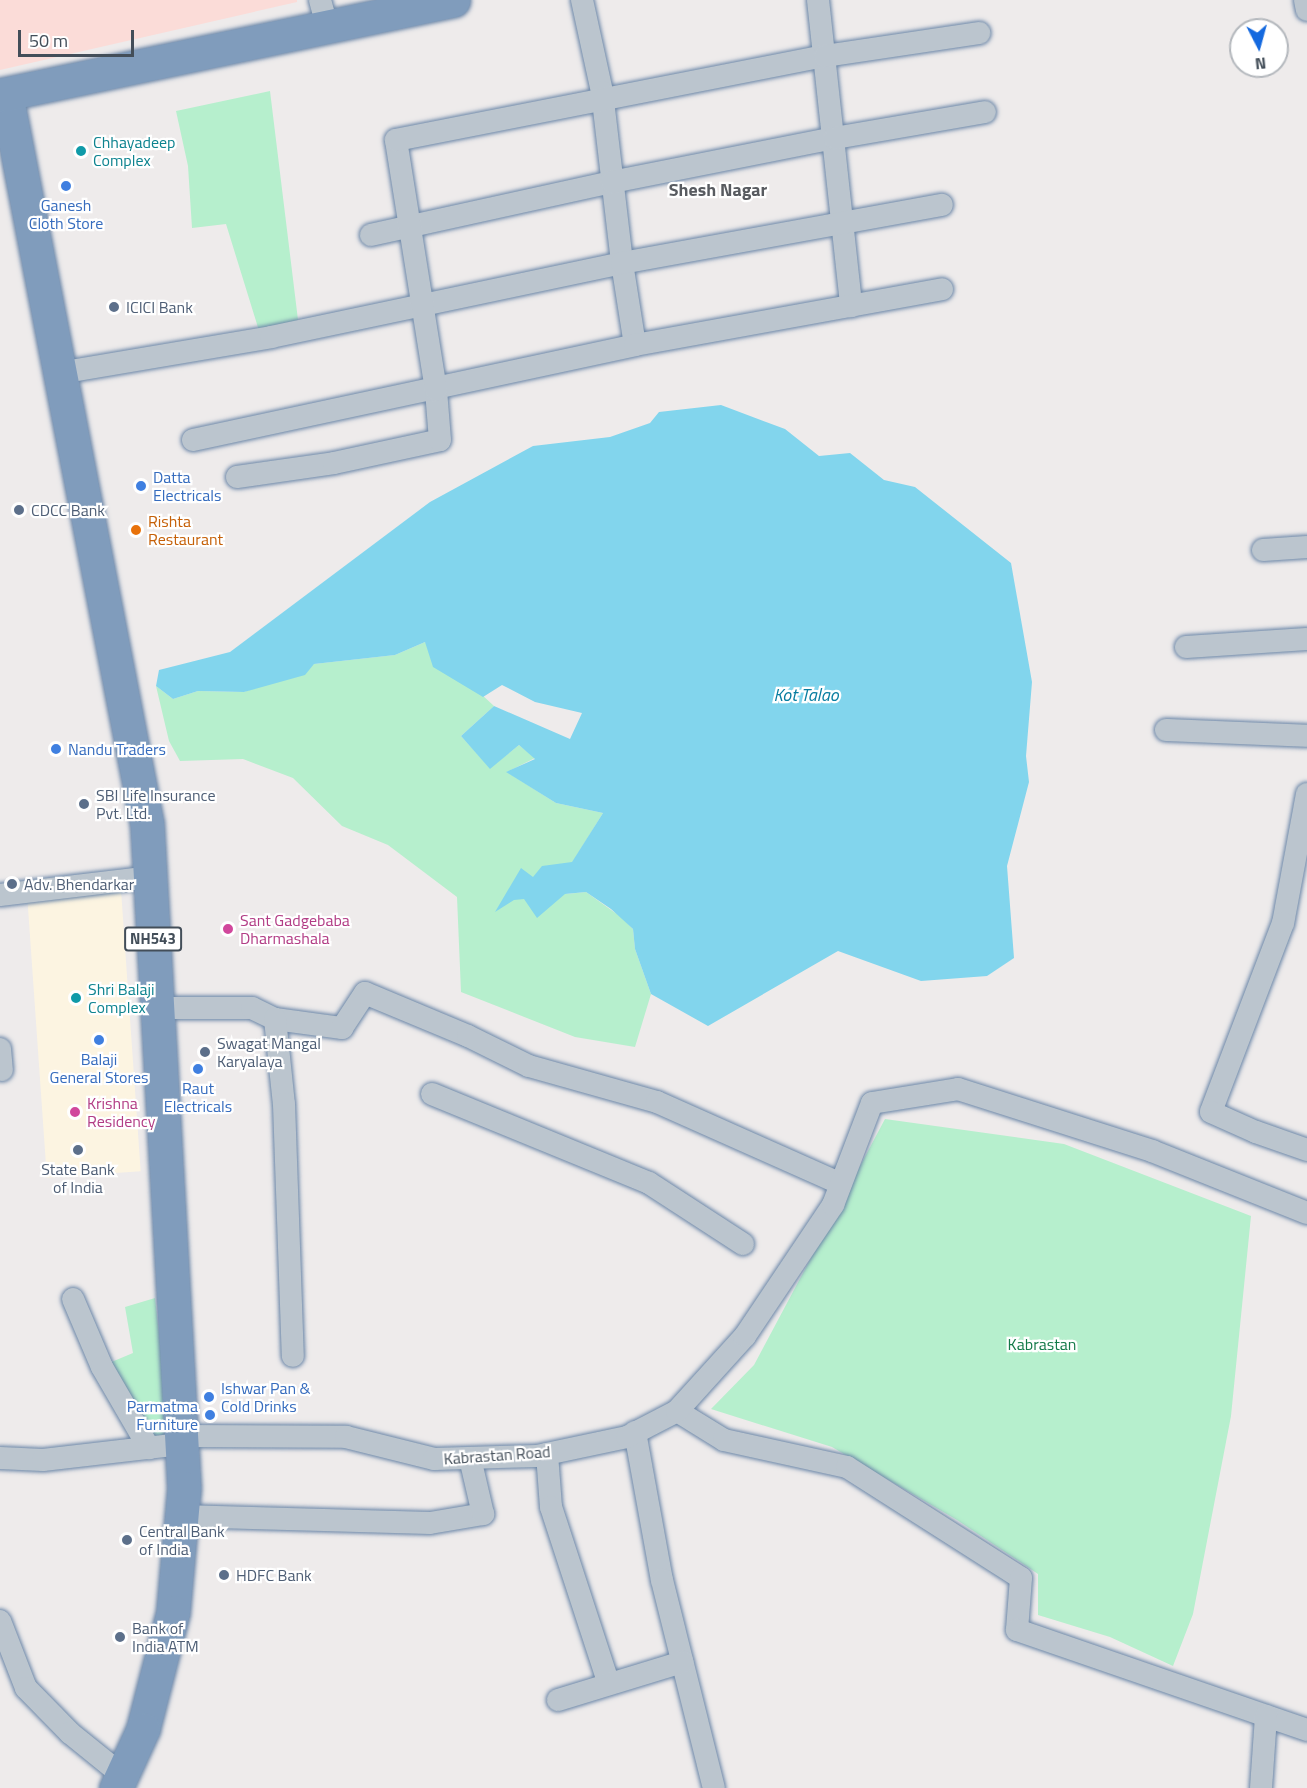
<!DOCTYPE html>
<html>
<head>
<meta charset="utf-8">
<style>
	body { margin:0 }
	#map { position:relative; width:1307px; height:1788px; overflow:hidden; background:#eeebeb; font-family:"Titillium Web",sans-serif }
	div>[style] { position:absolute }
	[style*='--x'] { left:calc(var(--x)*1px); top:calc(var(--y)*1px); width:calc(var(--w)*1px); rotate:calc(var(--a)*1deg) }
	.commercial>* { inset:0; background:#fcf4e1; transform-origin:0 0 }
	.medical>* { inset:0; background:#fbdcd8 }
	.green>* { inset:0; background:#b6efcd }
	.water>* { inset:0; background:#82d5ed }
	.roads { filter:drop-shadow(0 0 2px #6c87a8) drop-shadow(0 0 2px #6c87a8) }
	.minor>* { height:22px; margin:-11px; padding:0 11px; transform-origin:11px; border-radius:11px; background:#bbc5ce }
	.highway>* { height:33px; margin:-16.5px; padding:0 16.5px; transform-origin:16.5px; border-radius:16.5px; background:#809cbc }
	.dots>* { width:16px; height:16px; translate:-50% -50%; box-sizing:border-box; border:3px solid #fff; border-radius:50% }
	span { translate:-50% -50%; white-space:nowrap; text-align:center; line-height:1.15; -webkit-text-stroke:4.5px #fff; paint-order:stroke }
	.shield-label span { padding:2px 4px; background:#fff; border:2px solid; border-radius:4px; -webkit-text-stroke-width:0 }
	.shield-label { font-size:15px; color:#434e59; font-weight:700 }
	.culture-label { font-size:16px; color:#0d838f }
	.left { translate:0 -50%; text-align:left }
	.shop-label { font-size:16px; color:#366cbe }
	.right { translate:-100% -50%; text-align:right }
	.service-label { font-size:16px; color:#4e5e75 }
	.food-label { font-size:16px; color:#c56008 }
	.hotel-label { font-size:16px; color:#b23c85 }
	.park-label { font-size:16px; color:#147a49 }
	.street-label { font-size:16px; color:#434e59 }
	.neighbourhood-label { font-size:18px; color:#585b60; font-weight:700 }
	.water-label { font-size:18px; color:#087da0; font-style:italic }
	.north { position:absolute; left:1229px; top:18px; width:60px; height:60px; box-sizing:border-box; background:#fff; border:2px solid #b4b8bd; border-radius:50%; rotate:174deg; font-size:16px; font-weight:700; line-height:24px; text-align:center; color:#434e59 }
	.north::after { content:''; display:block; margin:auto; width:21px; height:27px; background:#1469df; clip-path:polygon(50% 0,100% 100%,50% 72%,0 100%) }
	.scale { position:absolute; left:18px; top:30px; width:116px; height:27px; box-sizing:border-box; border:3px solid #434e59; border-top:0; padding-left:8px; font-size:18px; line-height:21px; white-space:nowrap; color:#434e59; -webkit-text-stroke:4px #fff; paint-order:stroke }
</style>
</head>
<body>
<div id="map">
	<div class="commercial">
		<div style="left:121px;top:890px;width:282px;height:94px;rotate:86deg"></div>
	</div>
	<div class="medical">
		<div style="clip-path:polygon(0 0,297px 0,297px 2px,0 70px)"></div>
	</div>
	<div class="green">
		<div style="clip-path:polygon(270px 91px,299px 328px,260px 334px,226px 224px,192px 228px,188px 166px,176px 111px)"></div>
		<div style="clip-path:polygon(425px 642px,494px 706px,461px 736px,490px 768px,519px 745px,535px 758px,507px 772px,556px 803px,603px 813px,572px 863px,566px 894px,586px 892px,621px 917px,633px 929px,635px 949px,651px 994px,635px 1047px,575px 1037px,461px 992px,457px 897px,388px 845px,342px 826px,293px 778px,243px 759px,180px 761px,169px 741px,156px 686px,173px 699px,198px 691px,244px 692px,314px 664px,395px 655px)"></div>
		<div style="clip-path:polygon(885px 1119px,1064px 1144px,1251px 1216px,1231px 1416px,1193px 1614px,1173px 1666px,1110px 1637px,1038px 1615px,1038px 1574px,957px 1520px,832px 1447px,711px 1409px,754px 1365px)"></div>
		<div style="clip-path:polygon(155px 1298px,171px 1436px,150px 1441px,109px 1363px,133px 1353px,125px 1307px)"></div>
	</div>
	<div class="water">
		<div style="clip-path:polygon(721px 405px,785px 429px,819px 456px,850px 453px,884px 480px,915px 487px,1011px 563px,1032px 682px,1026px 756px,1029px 782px,1007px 866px,1014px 958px,987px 976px,921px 981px,838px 951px,708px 1026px,651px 994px,635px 949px,633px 929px,611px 909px,586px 892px,565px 894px,537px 918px,524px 899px,514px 900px,495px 912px,521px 868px,533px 877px,542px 866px,572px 862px,603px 813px,556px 803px,506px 772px,535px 759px,519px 745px,490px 769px,461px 736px,494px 706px,570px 739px,582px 713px,535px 702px,502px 685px,483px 697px,433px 667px,425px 642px,395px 655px,314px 664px,305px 675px,244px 692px,198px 691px,173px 699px,156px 686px,159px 670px,230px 652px,430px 502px,533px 446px,610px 437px,650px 423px,659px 412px)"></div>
	</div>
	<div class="roads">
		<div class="minor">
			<div style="--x:320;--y:0;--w:27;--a:75"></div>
			<div style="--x:582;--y:0;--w:94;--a:77.7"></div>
			<div style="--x:602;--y:92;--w:172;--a:83.3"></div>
			<div style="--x:622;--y:263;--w:83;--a:81"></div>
			<div style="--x:818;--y:0;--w:308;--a:83.8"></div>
			<div style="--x:1305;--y:0;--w:10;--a:79"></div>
			<div style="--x:371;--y:235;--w:247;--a:-12.4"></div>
			<div style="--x:612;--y:182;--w:227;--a:-11.2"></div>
			<div style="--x:835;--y:138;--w:152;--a:-9.8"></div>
			<div style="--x:59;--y:373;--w:215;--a:-9.6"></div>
			<div style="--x:271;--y:337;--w:359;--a:-11.9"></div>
			<div style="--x:622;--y:263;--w:325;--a:-10.3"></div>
			<div style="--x:193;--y:440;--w:452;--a:-12.1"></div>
			<div style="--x:635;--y:345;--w:312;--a:-10.3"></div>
			<div style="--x:237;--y:477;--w:98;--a:-8.2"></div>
			<div style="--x:334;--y:463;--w:108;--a:-12.2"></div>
			<div style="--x:440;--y:440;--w:50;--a:-94.6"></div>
			<div style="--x:436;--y:390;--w:253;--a:-99.1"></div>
			<div style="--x:396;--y:140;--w:437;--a:-11.1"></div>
			<div style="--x:825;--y:56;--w:156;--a:-8.5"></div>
			<div style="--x:1263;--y:550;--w:44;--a:-3.9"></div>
			<div style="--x:1186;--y:647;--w:121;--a:-3.8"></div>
			<div style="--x:1166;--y:730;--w:141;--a:2.4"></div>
			<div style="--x:1307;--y:794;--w:131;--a:100.5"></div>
			<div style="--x:1283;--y:923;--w:202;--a:110.9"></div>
			<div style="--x:1211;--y:1112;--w:49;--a:24"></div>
			<div style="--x:1256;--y:1132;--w:54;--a:19.4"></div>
			<div style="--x:0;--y:895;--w:151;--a:-6.8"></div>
			<div style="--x:157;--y:1008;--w:95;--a:0"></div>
			<div style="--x:252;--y:1008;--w:25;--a:26"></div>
			<div style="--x:275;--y:1019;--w:68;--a:7.7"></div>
			<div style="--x:342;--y:1028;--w:42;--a:-56.7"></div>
			<div style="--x:365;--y:993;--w:112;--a:22.7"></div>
			<div style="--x:468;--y:1036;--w:68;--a:26.2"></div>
			<div style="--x:529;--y:1066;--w:133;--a:15.7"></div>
			<div style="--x:657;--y:1102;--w:201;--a:24"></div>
			<div style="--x:275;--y:1019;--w:85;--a:84"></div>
			<div style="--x:284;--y:1104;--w:252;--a:88"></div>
			<div style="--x:0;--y:1049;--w:21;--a:85"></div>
			<div style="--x:432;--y:1094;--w:235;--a:22.3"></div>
			<div style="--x:649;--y:1183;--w:112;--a:33"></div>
			<div style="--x:73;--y:1299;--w:74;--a:66.9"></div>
			<div style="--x:102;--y:1367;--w:94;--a:59.9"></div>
			<div style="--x:677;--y:1411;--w:55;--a:31.7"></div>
			<div style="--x:724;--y:1440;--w:126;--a:12.4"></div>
			<div style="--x:847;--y:1467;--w:206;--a:32.5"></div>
			<div style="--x:1021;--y:1578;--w:52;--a:94.4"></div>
			<div style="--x:1017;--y:1630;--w:307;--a:19"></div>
			<div style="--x:635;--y:1432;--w:150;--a:79.7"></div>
			<div style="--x:662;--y:1580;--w:214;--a:76"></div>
			<div style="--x:181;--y:1436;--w:165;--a:0.3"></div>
			<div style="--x:346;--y:1437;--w:91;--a:14"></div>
			<div style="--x:434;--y:1459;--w:103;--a:-1.7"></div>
			<div style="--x:537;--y:1456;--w:92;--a:-11.9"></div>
			<div style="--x:627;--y:1437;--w:56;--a:-27.5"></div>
			<div style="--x:677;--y:1411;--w:101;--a:-47.8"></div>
			<div style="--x:745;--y:1336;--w:158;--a:-56.1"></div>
			<div style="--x:833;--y:1205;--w:109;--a:-69.1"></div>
			<div style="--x:872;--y:1103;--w:87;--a:-9.2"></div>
			<div style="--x:958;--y:1089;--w:204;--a:17.7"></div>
			<div style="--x:1152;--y:1151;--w:167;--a:21.8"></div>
			<div style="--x:547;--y:1454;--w:53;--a:85.7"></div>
			<div style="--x:551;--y:1507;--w:186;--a:71.9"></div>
			<div style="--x:0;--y:1458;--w:43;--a:2.7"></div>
			<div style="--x:43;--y:1460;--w:139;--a:-6.6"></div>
			<div style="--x:181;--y:1516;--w:249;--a:1.6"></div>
			<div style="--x:430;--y:1523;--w:54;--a:-9.6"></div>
			<div style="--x:483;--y:1514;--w:57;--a:-103.1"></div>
			<div style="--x:0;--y:1621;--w:72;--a:68.8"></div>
			<div style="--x:26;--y:1688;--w:63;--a:45.6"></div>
			<div style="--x:70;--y:1733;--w:67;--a:38.9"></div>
			<div style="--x:558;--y:1700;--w:130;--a:-17"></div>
			<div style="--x:1261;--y:1788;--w:72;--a:-86"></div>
		</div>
		<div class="highway">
			<div style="--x:6;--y:94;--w:743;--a:79.07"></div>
			<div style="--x:147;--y:824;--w:665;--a:86.81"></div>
			<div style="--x:184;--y:1488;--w:124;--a:95.1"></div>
			<div style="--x:173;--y:1612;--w:121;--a:104.4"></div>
			<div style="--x:143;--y:1729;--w:65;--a:114.6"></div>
			<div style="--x:0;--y:95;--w:463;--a:-11.8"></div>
		</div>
	</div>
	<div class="dots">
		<div style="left:81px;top:151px;background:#0f9aa8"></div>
		<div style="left:66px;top:186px;background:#3f7fe0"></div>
		<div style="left:114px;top:307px;background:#5c6f8a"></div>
		<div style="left:141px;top:486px;background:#3f7fe0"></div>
		<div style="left:19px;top:510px;background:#5c6f8a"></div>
		<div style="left:136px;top:530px;background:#e8710a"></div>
		<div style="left:56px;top:749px;background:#3f7fe0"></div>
		<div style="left:84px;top:804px;background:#5c6f8a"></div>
		<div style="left:12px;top:884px;background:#5c6f8a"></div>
		<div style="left:228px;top:929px;background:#d1479c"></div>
		<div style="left:76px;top:998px;background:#0f9aa8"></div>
		<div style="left:99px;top:1040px;background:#3f7fe0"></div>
		<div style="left:205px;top:1052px;background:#5c6f8a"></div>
		<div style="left:198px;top:1069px;background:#3f7fe0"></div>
		<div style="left:75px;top:1112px;background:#d1479c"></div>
		<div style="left:78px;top:1150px;background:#5c6f8a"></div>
		<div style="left:209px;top:1397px;background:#3f7fe0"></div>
		<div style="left:210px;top:1415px;background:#3f7fe0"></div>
		<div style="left:127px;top:1540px;background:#5c6f8a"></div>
		<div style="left:224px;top:1575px;background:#5c6f8a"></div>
		<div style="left:120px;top:1637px;background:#5c6f8a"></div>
	</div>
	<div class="shield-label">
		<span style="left:153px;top:939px">NH543</span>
	</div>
	<div class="culture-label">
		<span class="left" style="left:93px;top:151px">Chhayadeep<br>Complex</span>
		<span class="left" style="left:88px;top:998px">Shri Balaji<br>Complex</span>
	</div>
	<div class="shop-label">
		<span style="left:66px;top:214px">Ganesh<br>Cloth Store</span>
		<span class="left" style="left:153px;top:486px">Datta<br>Electricals</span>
		<span class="left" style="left:68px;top:749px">Nandu Traders</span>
		<span style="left:99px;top:1068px">Balaji<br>General Stores</span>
		<span style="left:198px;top:1097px">Raut<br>Electricals</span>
		<span class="left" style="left:221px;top:1397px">Ishwar Pan &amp;<br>Cold Drinks</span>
		<span class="right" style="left:198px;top:1415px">Parmatma<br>Furniture</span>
	</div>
	<div class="service-label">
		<span class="left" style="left:126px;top:307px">ICICI Bank</span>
		<span class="left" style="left:31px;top:510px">CDCC Bank</span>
		<span class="left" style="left:96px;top:804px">SBI Life Insurance<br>Pvt. Ltd.</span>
		<span class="left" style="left:24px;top:884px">Adv. Bhendarkar</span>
		<span class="left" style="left:217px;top:1052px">Swagat Mangal<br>Karyalaya</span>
		<span style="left:78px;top:1178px">State Bank<br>of India</span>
		<span class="left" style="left:139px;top:1540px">Central Bank<br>of India</span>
		<span class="left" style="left:236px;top:1575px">HDFC Bank</span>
		<span class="left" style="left:132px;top:1637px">Bank of<br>India ATM</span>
	</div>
	<div class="food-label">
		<span class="left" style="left:148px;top:530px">Rishta<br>Restaurant</span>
	</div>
	<div class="hotel-label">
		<span class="left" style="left:240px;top:929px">Sant Gadgebaba<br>Dharmashala</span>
		<span class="left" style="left:87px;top:1112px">Krishna<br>Residency</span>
	</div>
	<div class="park-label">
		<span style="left:1042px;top:1344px">Kabrastan</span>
	</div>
	<div class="street-label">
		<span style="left:497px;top:1455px;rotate:-4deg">Kabrastan Road</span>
	</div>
	<div class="neighbourhood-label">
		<span style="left:718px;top:190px">Shesh Nagar</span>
	</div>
	<div class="water-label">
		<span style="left:806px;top:695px">Kot Talao</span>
	</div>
	<div class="north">N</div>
	<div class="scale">50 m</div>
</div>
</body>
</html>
